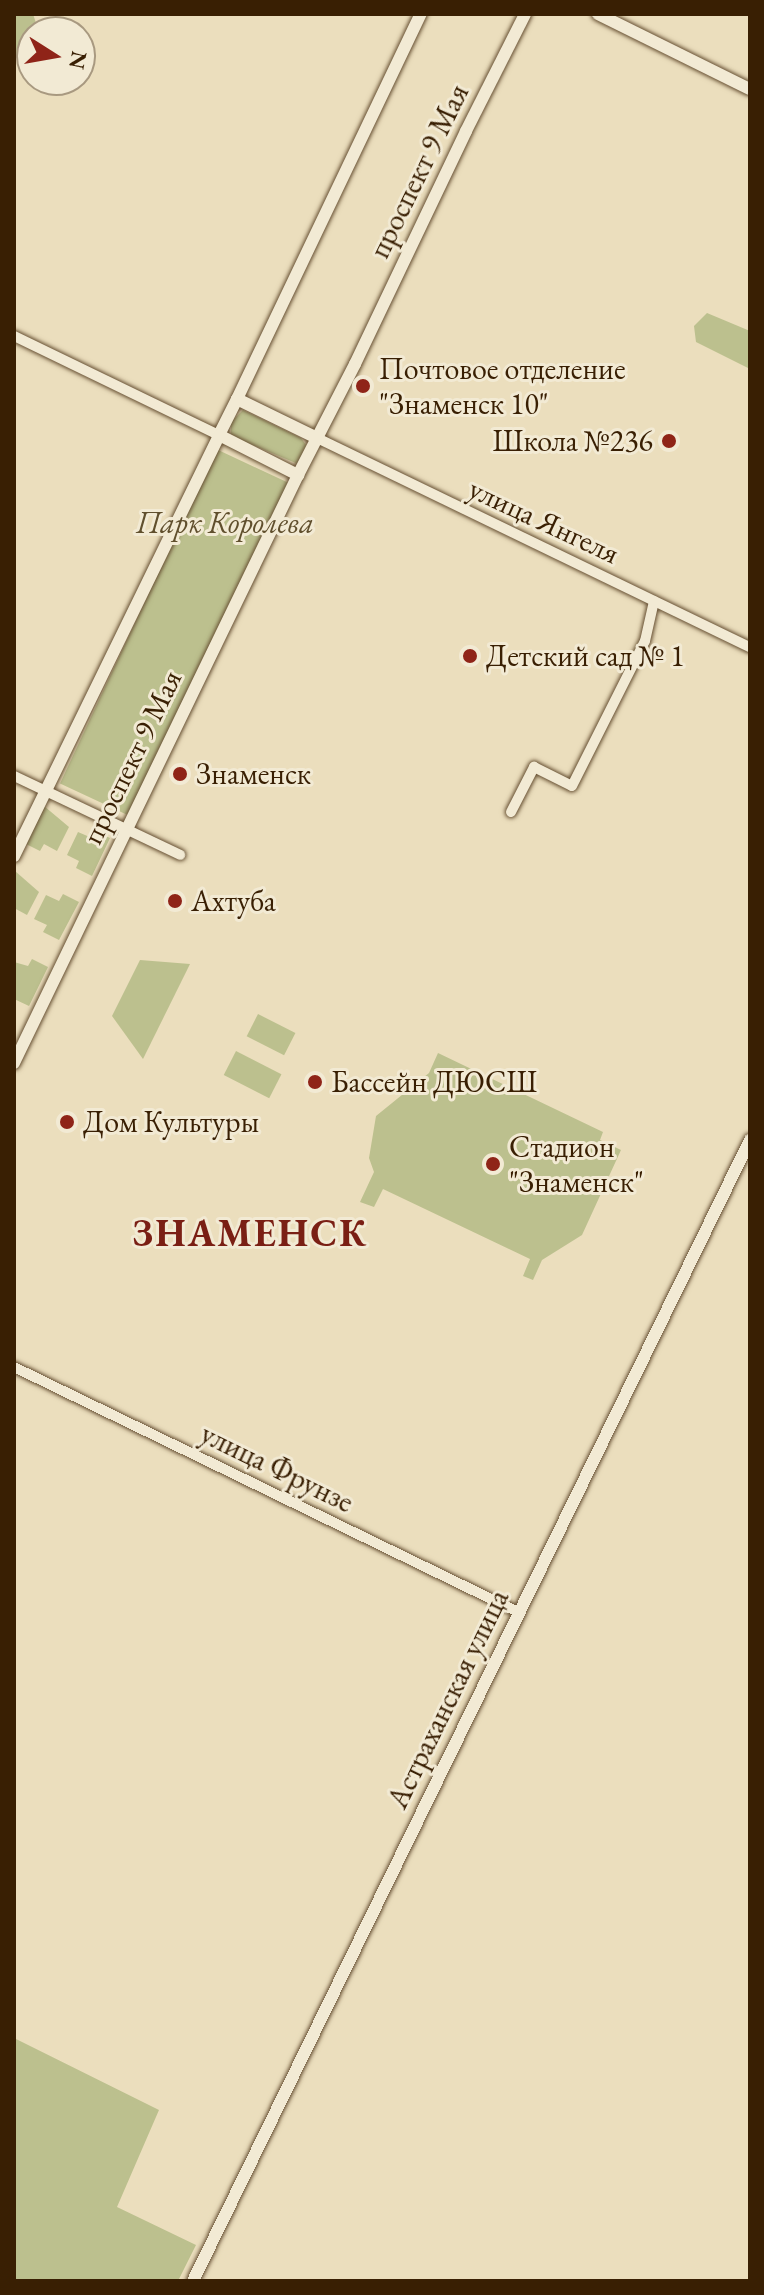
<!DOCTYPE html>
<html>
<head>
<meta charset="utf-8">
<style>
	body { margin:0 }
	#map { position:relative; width:764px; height:2295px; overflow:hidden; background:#ebdebd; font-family:"EB Garamond",serif }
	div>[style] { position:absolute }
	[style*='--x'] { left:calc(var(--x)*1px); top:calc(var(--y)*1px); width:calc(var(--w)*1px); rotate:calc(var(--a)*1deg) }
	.green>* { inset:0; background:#bcc08e; transform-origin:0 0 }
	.roads { filter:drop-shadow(0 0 2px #664f32) drop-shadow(0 0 2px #664f32) }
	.minor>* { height:10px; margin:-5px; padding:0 5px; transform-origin:5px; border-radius:5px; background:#f2ead4 }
	.tertiary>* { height:12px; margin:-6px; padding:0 6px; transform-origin:6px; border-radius:6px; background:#f2ead4 }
	.dots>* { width:22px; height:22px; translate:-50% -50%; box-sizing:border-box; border:4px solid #f2ead4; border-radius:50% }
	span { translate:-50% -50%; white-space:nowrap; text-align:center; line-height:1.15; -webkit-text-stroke:6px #f2ead4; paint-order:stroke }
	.street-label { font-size:30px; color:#391f03 }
	.poi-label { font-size:30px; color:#391f03 }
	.left { translate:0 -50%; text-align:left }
	.right { translate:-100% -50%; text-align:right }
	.park-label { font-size:30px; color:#604f2d; font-style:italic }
	.district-label { font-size:38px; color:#7a1f14; font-weight:700; letter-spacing:2px }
	.frame { position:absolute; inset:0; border:16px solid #391f03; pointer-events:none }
	.north { position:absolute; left:16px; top:16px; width:80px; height:80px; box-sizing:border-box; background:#f2ead4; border:2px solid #a89980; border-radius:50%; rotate:101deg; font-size:22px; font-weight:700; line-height:32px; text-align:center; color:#391f03 }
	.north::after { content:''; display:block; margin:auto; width:28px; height:36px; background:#8f2418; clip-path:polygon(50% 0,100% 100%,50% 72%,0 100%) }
</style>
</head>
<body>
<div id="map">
	<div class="green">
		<div style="clip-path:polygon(14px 14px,33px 14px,39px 32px,32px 32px,31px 52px,14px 59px)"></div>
		<div style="clip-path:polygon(707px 313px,750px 331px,750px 369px,696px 342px,694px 326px)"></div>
		<div style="clip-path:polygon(243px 410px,301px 438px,306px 445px,298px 464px,231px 436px,231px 422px)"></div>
		<div style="left:216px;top:449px;width:81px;height:369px;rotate:25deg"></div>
		<div style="clip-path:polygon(44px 806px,69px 827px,57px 851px,44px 844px,40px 851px,26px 844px)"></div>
		<div style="clip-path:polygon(95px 831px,110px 838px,92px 876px,76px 868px,79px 861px,67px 855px,78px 832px,92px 838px)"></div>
		<div style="clip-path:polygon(15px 871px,39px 892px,27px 915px,14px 908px)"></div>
		<div style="clip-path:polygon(63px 894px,79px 902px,59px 940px,43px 932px,47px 925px,34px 919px,46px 895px,59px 901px)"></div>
		<div style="clip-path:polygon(32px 959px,48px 967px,29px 1006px,14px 999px,14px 962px,28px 966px)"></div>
		<div style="clip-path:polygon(140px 960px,190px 964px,143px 1059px,112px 1016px)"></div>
		<div style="left:258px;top:1014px;width:42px;height:25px;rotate:27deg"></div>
		<div style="left:236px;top:1051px;width:51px;height:27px;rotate:27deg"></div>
		<div style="clip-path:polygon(438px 1053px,603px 1132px,600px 1140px,621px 1150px,582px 1235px,542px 1260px,533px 1280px,523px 1276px,530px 1259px,383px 1189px,374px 1207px,360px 1202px,374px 1172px,369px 1158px,376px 1116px,429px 1073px)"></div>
		<div style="clip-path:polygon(14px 2038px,159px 2110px,117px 2207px,196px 2245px,178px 2281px,14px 2281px)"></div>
	</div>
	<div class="roads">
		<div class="minor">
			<div style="--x:14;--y:336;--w:228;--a:25.8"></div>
			<div style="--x:317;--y:438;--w:481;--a:25.8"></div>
			<div style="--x:14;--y:776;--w:184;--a:25.4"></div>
			<div style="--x:511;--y:812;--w:51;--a:-62.9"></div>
			<div style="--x:534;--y:767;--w:42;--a:26.6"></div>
			<div style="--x:572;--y:786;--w:162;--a:-63.3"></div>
			<div style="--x:645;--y:641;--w:41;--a:-77.3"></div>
			<div style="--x:14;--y:1367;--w:563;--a:25.93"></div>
		</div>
		<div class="tertiary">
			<div style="--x:598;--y:14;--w:169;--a:26.3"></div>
			<div style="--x:237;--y:399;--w:427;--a:-64.5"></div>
			<div style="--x:317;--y:438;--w:89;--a:-154"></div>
			<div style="--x:237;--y:399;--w:40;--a:116.6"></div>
			<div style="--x:219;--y:435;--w:89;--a:26.9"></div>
			<div style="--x:298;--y:475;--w:125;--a:-62.8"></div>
			<div style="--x:355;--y:364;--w:258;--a:-64.5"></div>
			<div style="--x:466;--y:131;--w:131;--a:-63.2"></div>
			<div style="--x:14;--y:856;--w:468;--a:-64"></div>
			<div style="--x:14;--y:1063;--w:653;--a:-64.22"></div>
			<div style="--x:193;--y:2281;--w:1270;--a:-63.98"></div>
		</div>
	</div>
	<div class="dots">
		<div style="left:363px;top:386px;background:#8f2418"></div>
		<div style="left:669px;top:441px;background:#8f2418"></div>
		<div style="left:470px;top:656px;background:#8f2418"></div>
		<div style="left:180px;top:774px;background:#8f2418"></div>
		<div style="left:175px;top:901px;background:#8f2418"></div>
		<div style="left:315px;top:1082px;background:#8f2418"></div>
		<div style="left:67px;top:1122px;background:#8f2418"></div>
		<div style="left:493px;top:1164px;background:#8f2418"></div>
	</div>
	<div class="street-label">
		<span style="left:419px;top:171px;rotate:-64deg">проспект 9 Мая</span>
		<span style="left:544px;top:521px;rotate:25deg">улица Янгеля</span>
		<span style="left:132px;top:757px;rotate:-64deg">проспект 9 Мая</span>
		<span style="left:277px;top:1468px;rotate:26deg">улица Фрунзе</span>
		<span style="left:448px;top:1699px;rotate:-64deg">Астраханская улица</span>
	</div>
	<div class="poi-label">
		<span class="left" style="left:379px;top:386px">Почтовое отделение<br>"Знаменск 10"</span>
		<span class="right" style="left:653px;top:441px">Школа №236</span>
		<span class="left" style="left:486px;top:656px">Детский сад № 1</span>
		<span class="left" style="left:196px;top:774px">Знаменск</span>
		<span class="left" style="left:191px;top:901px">Ахтуба</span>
		<span class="left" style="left:331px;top:1082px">Бассейн ДЮСШ</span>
		<span class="left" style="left:83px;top:1122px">Дом Культуры</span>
		<span class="left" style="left:509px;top:1164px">Стадион<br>"Знаменск"</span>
	</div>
	<div class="park-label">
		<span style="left:225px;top:523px">Парк Королева</span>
	</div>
	<div class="district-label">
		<span style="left:250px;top:1233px">ЗНАМЕНСК</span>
	</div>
	<div class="frame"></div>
	<div class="north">N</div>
</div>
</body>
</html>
